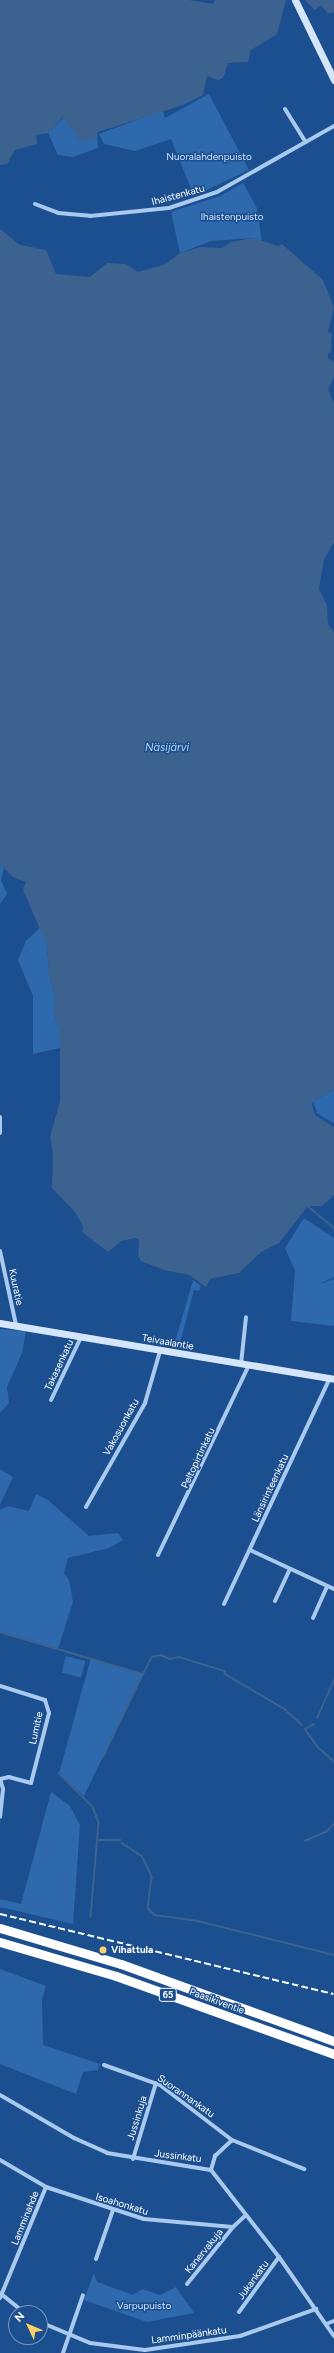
<!DOCTYPE html>
<html>
<head>
<meta charset="utf-8">
<style>
	body { margin:0 }
	#map { position:relative; width:334px; height:2353px; overflow:hidden; background:#1b4f8f; font-family:Figtree,sans-serif }
	div>[style] { position:absolute }
	[style*='--x'] { left:calc(var(--x)*1px); top:calc(var(--y)*1px); width:calc(var(--w)*1px); rotate:calc(var(--a)*1deg) }
	.green>* { inset:0; background:#2e69ad; transform-origin:0 0 }
	.water>* { inset:0; background:#3c6290 }
	.stream>* { height:1.5px; margin:-0.75px; padding:0 0.75px; transform-origin:0.75px; border-radius:0.75px; background:#3c6290 }
	.street>* { height:4px; margin:-2px; padding:0 2px; transform-origin:2px; border-radius:2px; background:#a9c9ee }
	.secondary>* { height:7px; margin:-3.5px; padding:0 3.5px; transform-origin:3.5px; border-radius:3.5px; background:#d6e6fa }
	.highway>* { height:9px; margin:-4.5px; padding:0 4.5px; transform-origin:4.5px; border-radius:4.5px; background:#fff }
	.rail>* { height:1.5px; margin-top:-0.75px; transform-origin:0; background:repeating-linear-gradient(90deg,#fff 0 7px,transparent 0 10px) }
	.dots>* { width:11px; height:11px; translate:-50% -50%; box-sizing:border-box; border:2px solid #1b4f8f; border-radius:50% }
	span { translate:-50% -50%; white-space:nowrap; text-align:center; line-height:1.15; -webkit-text-stroke:3px #1b4f8f; paint-order:stroke }
	.shield-label span { padding:1px 3px; background:#1b4f8f; border:1px solid; border-radius:3px; -webkit-text-stroke-width:0 }
	.shield-label { font-size:9px; color:#fff; font-weight:700 }
	.park-label { font-size:10px; color:#cfe3fa }
	.street-label { font-size:10px; color:#fff }
	.poi-label { font-size:10px; color:#fff; font-weight:700 }
	.left { translate:0 -50%; text-align:left }
	.water-label { font-size:11px; color:#b5d3f5; font-style:italic }
	.north { position:absolute; left:8px; top:2305px; width:40px; height:40px; box-sizing:border-box; background:#1b4f8f; border:1px solid #7695bc; border-radius:50%; rotate:314deg; font-size:11px; font-weight:700; line-height:16px; text-align:center; color:#fff }
	.north::after { content:''; display:block; margin:auto; width:14px; height:18px; background:#ffd166; clip-path:polygon(50% 0,100% 100%,50% 72%,0 100%) }
</style>
</head>
<body>
<div id="map">
	<div class="green">
		<div style="clip-path:polygon(209px 94px,249px 170px,194px 196px,171px 139px,135px 151px,104px 144px,99px 134px,147px 116px,97px 132px,98px 148px,73px 157px,58px 155px,48px 133px,64px 117px,163px 111px,165px 118px)"></div>
		<div style="clip-path:polygon(243px 183px,257px 208px,262px 242px,253px 238px,211px 241px,180px 253px,171px 212px,220px 196px)"></div>
		<div style="clip-path:polygon(0 864px,4px 868px,1px 880px,7px 894px,0 904px)"></div>
		<div style="clip-path:polygon(41px 927px,47px 945px,49px 973px,55px 997px,54px 1015px,60px 1030px,60px 1048px,33px 1054px,33px 996px,18px 960px,26px 941px)"></div>
		<div style="clip-path:polygon(334px 1090px,334px 1122px,333px 1123px,317px 1113px,313px 1101px)"></div>
		<div style="clip-path:polygon(304px 1218px,334px 1238px,334px 1277px,317px 1285px,334px 1279px,334px 1326px,291px 1321px,295px 1271px,285px 1248px)"></div>
		<div style="clip-path:polygon(193px 1280px,201px 1286px,199px 1291px,194px 1290px,180px 1343px,175px 1342px)"></div>
		<div style="clip-path:polygon(0 1329px,26px 1331px,22px 1353px,7px 1387px,9px 1403px,0 1413px)"></div>
		<div style="clip-path:polygon(0 1469px,13px 1477px,0 1505px)"></div>
		<div style="clip-path:polygon(36px 1494px,48px 1500px,89px 1536px,118px 1533px,123px 1540px,109px 1548px,68px 1558px,64px 1573px,69px 1580px,73px 1602px,58px 1649px,0 1632px,0 1510px,8px 1506px,29px 1511px)"></div>
		<div style="left:66px;top:1656px;width:20px;height:17px;rotate:15deg"></div>
		<div style="clip-path:polygon(91px 1658px,143px 1674px,84px 1796px,59px 1773px)"></div>
		<div style="clip-path:polygon(51px 1792px,70px 1806px,80px 1825px,73px 1924px,0 1907px,0 1899px,21px 1904px)"></div>
		<div style="clip-path:polygon(0 1969px,46px 1986px,42px 1999px,43px 2045px,100px 2064px,98px 2070px,83px 2072px,76px 2094px,0 2064px)"></div>
		<div style="clip-path:polygon(94px 2273px,97px 2282px,133px 2295px,142px 2289px,160px 2295px,176px 2287px,194px 2313px,147px 2322px,84px 2300px)"></div>
	</div>
	<div class="water">
		<div style="clip-path:polygon(0 0,189px 0,213px 4px,215px 0,286px 0,277px 34px,251px 50px,248px 62px,228px 63px,223px 78px,218px 80px,207px 76px,203px 95px,183px 105px,97px 132px,98px 138px,80px 141px,63px 117px,48px 133px,36px 135px,37px 144px,15px 150px,7px 164px,0 165px)"></div>
		<div style="clip-path:polygon(305px 0,334px 0,334px 12px,328px 14px,321px 5px,315px 10px)"></div>
		<div style="clip-path:polygon(0 229px,20px 245px,46px 250px,56px 274px,90px 277px,107px 263px,126px 264px,138px 272px,166px 264px,180px 253px,200px 247px,222px 248px,231px 242px,253px 238px,278px 246px,282px 244px,323px 280px,334px 307px,328px 332px,332px 334px,331px 351px,328px 354px,328px 358px,334px 362px,334px 377px,328px 389px,334px 403px,334px 543px,324px 559px,319px 589px,327px 605px,328px 624px,334px 632px,334px 1090px,313px 1101px,312px 1105px,315px 1115px,334px 1127px,334px 1195px,322px 1206px,308px 1206px,279px 1243px,261px 1252px,239px 1273px,210px 1279px,206px 1287px,189px 1275px,164px 1270px,141px 1261px,138px 1256px,139px 1240px,135px 1238px,121px 1241px,108px 1252px,82px 1232px,83px 1226px,75px 1212px,52px 1188px,53px 1153px,50px 1137px,60px 1101px,60px 1030px,54px 1015px,55px 997px,49px 973px,47px 945px,23px 890px,26px 882px,13px 877px,0 864px)"></div>
	</div>
	<div class="stream">
		<div style="--x:308;--y:1206;--w:34;--a:40"></div>
		<div style="--x:0;--y:1632;--w:149;--a:16.4"></div>
		<div style="--x:143;--y:1674;--w:19;--a:-62"></div>
		<div style="--x:152;--y:1657;--w:9;--a:-13"></div>
		<div style="--x:161;--y:1655;--w:10;--a:24"></div>
		<div style="--x:170;--y:1659;--w:9;--a:-13"></div>
		<div style="--x:179;--y:1657;--w:48;--a:16.9"></div>
		<div style="--x:225;--y:1671;--w:3;--a:90"></div>
		<div style="--x:225;--y:1674;--w:69;--a:30.3"></div>
		<div style="--x:285;--y:1709;--w:23;--a:43"></div>
		<div style="--x:317;--y:1718;--w:42;--a:-65.9"></div>
		<div style="--x:305;--y:1729;--w:24;--a:54"></div>
		<div style="--x:319;--y:1748;--w:20;--a:41"></div>
		<div style="--x:306;--y:1729;--w:9;--a:-32"></div>
		<div style="--x:103;--y:1757;--w:92;--a:-64.3"></div>
		<div style="--x:59;--y:1773;--w:48;--a:45"></div>
		<div style="--x:93;--y:1807;--w:17;--a:69"></div>
		<div style="--x:99;--y:1823;--w:94;--a:94.9"></div>
		<div style="--x:98;--y:1840;--w:22;--a:0"></div>
		<div style="--x:305;--y:1841;--w:24;--a:-24"></div>
		<div style="--x:327;--y:1831;--w:10;--a:-45"></div>
		<div style="--x:122;--y:1843;--w:24;--a:33"></div>
		<div style="--x:142;--y:1856;--w:16;--a:63"></div>
		<div style="--x:149;--y:1870;--w:8;--a:67"></div>
		<div style="--x:152;--y:1877;--w:31;--a:97"></div>
		<div style="--x:148;--y:1908;--w:10;--a:45"></div>
		<div style="--x:155;--y:1915;--w:43;--a:7.9"></div>
		<div style="--x:198;--y:1921;--w:140;--a:14"></div>
	</div>
	<div class="street">
		<div style="--x:285;--y:109;--w:39;--a:58"></div>
		<div style="--x:35;--y:204;--w:25;--a:21"></div>
		<div style="--x:58;--y:213;--w:32;--a:5"></div>
		<div style="--x:90;--y:216;--w:79;--a:-5.8"></div>
		<div style="--x:169;--y:208;--w:51;--a:-18.4"></div>
		<div style="--x:217;--y:192;--w:134;--a:-29.4"></div>
		<div style="--x:0;--y:1117;--w:16;--a:90"></div>
		<div style="--x:0;--y:1251;--w:76;--a:77.8"></div>
		<div style="--x:241;--y:1364;--w:47;--a:-83.9"></div>
		<div style="--x:51;--y:1400;--w:70;--a:-64.5"></div>
		<div style="--x:86;--y:1507;--w:120;--a:-60.4"></div>
		<div style="--x:145;--y:1403;--w:54;--a:-73.9"></div>
		<div style="--x:250;--y:1550;--w:93;--a:24.9"></div>
		<div style="--x:158;--y:1555;--w:211;--a:-64.4"></div>
		<div style="--x:275;--y:1601;--w:35;--a:-65"></div>
		<div style="--x:224;--y:1604;--w:250;--a:-64.9"></div>
		<div style="--x:313;--y:1618;--w:34;--a:-66"></div>
		<div style="--x:0;--y:1686;--w:47;--a:17.3"></div>
		<div style="--x:45;--y:1700;--w:14;--a:73"></div>
		<div style="--x:49;--y:1713;--w:72;--a:104.4"></div>
		<div style="--x:31;--y:1783;--w:23;--a:-165"></div>
		<div style="--x:9;--y:1777;--w:9;--a:167"></div>
		<div style="--x:0;--y:1779;--w:10;--a:73"></div>
		<div style="--x:3;--y:1789;--w:28;--a:96"></div>
		<div style="--x:104;--y:2065;--w:59;--a:19.7"></div>
		<div style="--x:160;--y:2085;--w:91;--a:37.4"></div>
		<div style="--x:0;--y:2095;--w:86;--a:30.2"></div>
		<div style="--x:74;--y:2138;--w:36;--a:24"></div>
		<div style="--x:107;--y:2153;--w:105;--a:9.3"></div>
		<div style="--x:211;--y:2170;--w:110;--a:52"></div>
		<div style="--x:279;--y:2257;--w:96;--a:55.2"></div>
		<div style="--x:133;--y:2159;--w:79;--a:-73.2"></div>
		<div style="--x:0;--y:2160;--w:53;--a:30.4"></div>
		<div style="--x:46;--y:2187;--w:103;--a:18.1"></div>
		<div style="--x:144;--y:2219;--w:89;--a:5.1"></div>
		<div style="--x:233;--y:2227;--w:16;--a:-43"></div>
		<div style="--x:211;--y:2170;--w:15;--a:-74"></div>
		<div style="--x:215;--y:2156;--w:23;--a:-43"></div>
		<div style="--x:232;--y:2140;--w:78;--a:21.9"></div>
		<div style="--x:96;--y:2259;--w:52;--a:-70.9"></div>
		<div style="--x:187;--y:2284;--w:73;--a:-51.1"></div>
		<div style="--x:0;--y:2293;--w:32;--a:39"></div>
		<div style="--x:0;--y:2298;--w:120;--a:-67.5"></div>
		<div style="--x:239;--y:2312;--w:68;--a:-54"></div>
		<div style="--x:40;--y:2322;--w:54;--a:22.8"></div>
		<div style="--x:90;--y:2343;--w:55;--a:7.3"></div>
		<div style="--x:145;--y:2350;--w:96;--a:-8.4"></div>
		<div style="--x:240;--y:2336;--w:81;--a:-19.6"></div>
		<div style="--x:326;--y:2324;--w:9;--a:-21"></div>
		<div style="--x:63;--y:2353;--w:61;--a:-71"></div>
	</div>
	<div class="secondary">
		<div style="--x:295;--y:0;--w:89;--a:64"></div>
		<div style="--x:0;--y:1323;--w:339;--a:9.5"></div>
	</div>
	<div class="highway">
		<div style="--x:0;--y:1928;--w:126;--a:16.6"></div>
		<div style="--x:121;--y:1964;--w:226;--a:19.9"></div>
		<div style="--x:0;--y:1942;--w:121;--a:16.3"></div>
		<div style="--x:116;--y:1976;--w:232;--a:19.7"></div>
	</div>
	<div class="rail">
		<div style="--x:0;--y:1914;--w:343;--a:13.5"></div>
	</div>
	<div class="dots">
		<div style="left:103px;top:1950px;background:#ffd166"></div>
	</div>
	<div class="shield-label">
		<span style="left:168px;top:1995px">65</span>
	</div>
	<div class="park-label">
		<span style="left:209px;top:157px">Nuoralahdenpuisto</span>
		<span style="left:232px;top:217px">Ihaistenpuisto</span>
		<span style="left:144px;top:2306px">Varpupuisto</span>
	</div>
	<div class="street-label">
		<span style="left:178px;top:195px;rotate:-15deg">Ihaistenkatu</span>
		<span style="left:16px;top:1287px;rotate:78deg">Kuuratie</span>
		<span style="left:168px;top:1342px;rotate:10deg">Teivaalantie</span>
		<span style="left:59px;top:1365px;rotate:-65deg">Takasenkatu</span>
		<span style="left:121px;top:1427px;rotate:-61deg">Vakosuonkatu</span>
		<span style="left:198px;top:1458px;rotate:-65deg">Peltopirtinkatu</span>
		<span style="left:270px;top:1488px;rotate:-65deg">Länsirinteenkatu</span>
		<span style="left:36px;top:1728px;rotate:-78deg">Lumitie</span>
		<span style="left:217px;top:2001px;rotate:20deg">Paasikiventie</span>
		<span style="left:186px;top:2096px;rotate:35deg">Suorannankatu</span>
		<span style="left:137px;top:2118px;rotate:-73deg">Jussinkuja</span>
		<span style="left:178px;top:2156px;rotate:7deg">Jussinkatu</span>
		<span style="left:122px;top:2204px;rotate:17deg">Isoahonkatu</span>
		<span style="left:25px;top:2218px;rotate:-68deg">Lamminahde</span>
		<span style="left:204px;top:2251px;rotate:-51deg">Kanervakuja</span>
		<span style="left:253px;top:2280px;rotate:-54deg">Jukankatu</span>
		<span style="left:189px;top:2335px;rotate:-8deg">Lamminpäänkatu</span>
	</div>
	<div class="poi-label">
		<span class="left" style="left:111px;top:1950px">Vihattula</span>
	</div>
	<div class="water-label">
		<span style="left:167px;top:748px">Näsijärvi</span>
	</div>
	<div class="north">N</div>
</div>
</body>
</html>
